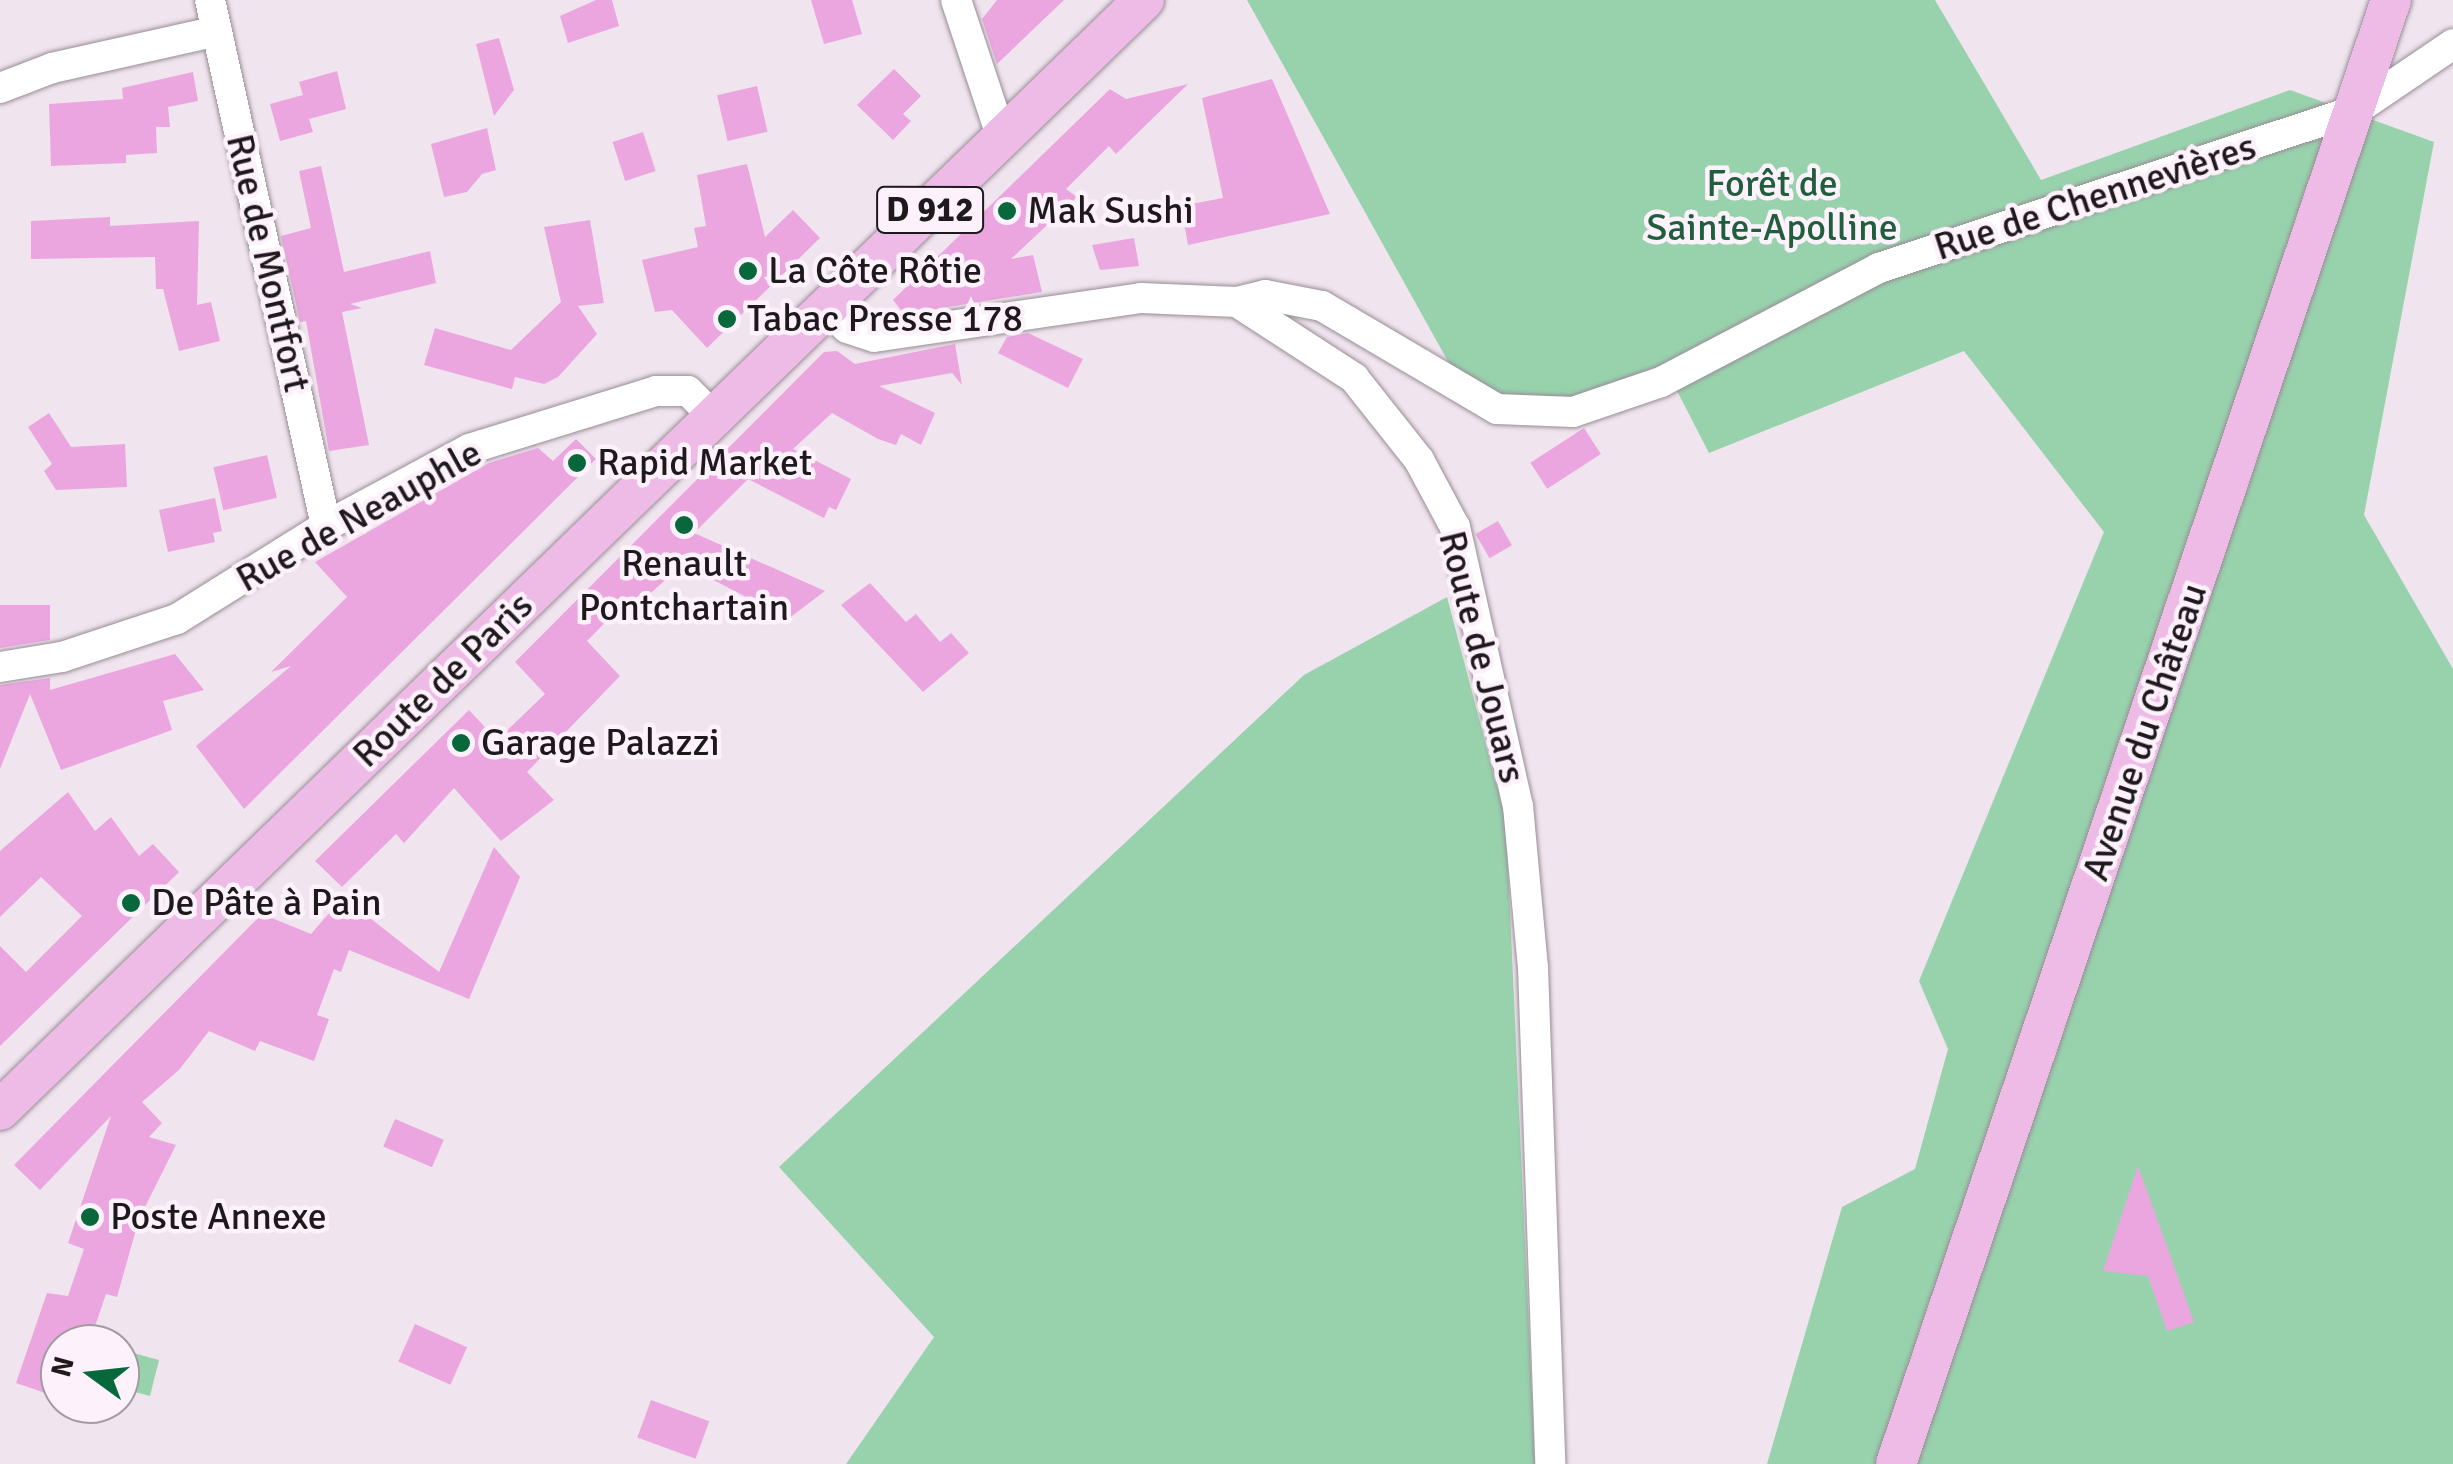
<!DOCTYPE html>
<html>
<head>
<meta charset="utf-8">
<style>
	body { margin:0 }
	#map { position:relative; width:2453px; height:1464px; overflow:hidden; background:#f0e4ee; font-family:Signika,sans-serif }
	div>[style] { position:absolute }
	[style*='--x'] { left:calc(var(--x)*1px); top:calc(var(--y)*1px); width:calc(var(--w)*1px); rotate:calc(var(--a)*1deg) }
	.green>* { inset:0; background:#98d2ad }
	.building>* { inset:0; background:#eba6e0; transform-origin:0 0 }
	.roads { filter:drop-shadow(0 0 2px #988d96) drop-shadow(0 0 2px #988d96) }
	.minor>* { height:30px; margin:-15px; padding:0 15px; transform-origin:15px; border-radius:15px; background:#fff }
	.major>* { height:40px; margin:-20px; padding:0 20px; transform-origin:20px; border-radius:20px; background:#edbbe6 }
	.dots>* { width:28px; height:28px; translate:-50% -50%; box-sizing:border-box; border:5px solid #fdf1fb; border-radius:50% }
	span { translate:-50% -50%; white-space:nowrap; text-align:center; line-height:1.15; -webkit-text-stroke:9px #fdf1fb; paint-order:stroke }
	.shield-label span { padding:2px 8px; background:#fdf1fb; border:2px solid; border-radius:8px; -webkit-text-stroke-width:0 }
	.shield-label { font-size:35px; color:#1d191c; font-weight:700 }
	.park-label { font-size:38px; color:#215e3d }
	.street-label { font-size:38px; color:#1d191c }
	.poi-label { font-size:38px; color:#1d191c }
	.left { translate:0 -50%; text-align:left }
	.north { position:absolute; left:40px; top:1324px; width:100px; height:100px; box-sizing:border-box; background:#fdf1fb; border:2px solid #a39ba2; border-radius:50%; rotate:285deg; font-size:28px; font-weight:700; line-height:40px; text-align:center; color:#1d191c }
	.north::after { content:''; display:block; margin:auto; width:35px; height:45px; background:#07683c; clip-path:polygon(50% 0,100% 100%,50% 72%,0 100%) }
</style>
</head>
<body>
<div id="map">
	<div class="green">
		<div style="clip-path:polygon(1247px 0,1935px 0,2041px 180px,2290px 90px,2434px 142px,2364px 515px,2453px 669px,2453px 1464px,1767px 1464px,1842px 1207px,1915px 1169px,1948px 1049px,1919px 981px,2104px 532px,1964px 351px,1709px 453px,1676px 389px,1534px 405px,1460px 383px)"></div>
		<div style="clip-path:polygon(1447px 597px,1506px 821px,1535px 1464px,846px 1464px,934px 1337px,779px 1167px,1304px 675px)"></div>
		<div style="clip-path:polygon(122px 1350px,159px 1360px,150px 1396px,120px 1388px)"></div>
	</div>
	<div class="building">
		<div style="clip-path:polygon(596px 0,612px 0,619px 26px,568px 43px,560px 16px)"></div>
		<div style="clip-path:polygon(811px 0,852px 0,862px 34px,824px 44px)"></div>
		<div style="clip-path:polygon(997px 0,1064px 0,997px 64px,982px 19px)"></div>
		<div style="clip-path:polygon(499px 38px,514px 90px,494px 116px,476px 44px)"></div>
		<div style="clip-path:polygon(894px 69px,921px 96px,903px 114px,911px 121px,893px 140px,857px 105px)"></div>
		<div style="clip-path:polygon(337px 71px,346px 109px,309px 119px,313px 132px,280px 141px,270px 104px,303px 95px,299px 82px)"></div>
		<div style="clip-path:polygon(193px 72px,198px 101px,168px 107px,170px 127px,156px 127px,157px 153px,126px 155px,126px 163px,51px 166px,49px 104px,123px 99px,122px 88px)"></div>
		<div style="clip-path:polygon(1272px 79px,1330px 214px,1188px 245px,1181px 206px,1223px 198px,1202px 98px)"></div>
		<div style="clip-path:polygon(1188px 84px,1116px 154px,1109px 146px,1066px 189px,1077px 197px,1011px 259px,1033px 255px,1042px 292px,904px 314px,893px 300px,1110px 89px,1126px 99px)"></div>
		<div style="left:757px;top:86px;width:47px;height:41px;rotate:77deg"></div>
		<div style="clip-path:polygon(487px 128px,496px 170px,482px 174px,467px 192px,444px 197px,431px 144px)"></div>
		<div style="left:643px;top:132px;width:41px;height:32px;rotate:72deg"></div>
		<div style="clip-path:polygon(747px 164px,765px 237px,793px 210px,820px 238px,707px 348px,672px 310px,655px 312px,642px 260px,698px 247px,694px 228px,706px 226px,697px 175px)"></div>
		<div style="clip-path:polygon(321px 166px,344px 272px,430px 251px,436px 283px,350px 304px,362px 308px,342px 312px,369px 445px,329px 451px,306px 321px,300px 322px,281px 236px,311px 228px,299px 171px)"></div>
		<div style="clip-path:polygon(110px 217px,110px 226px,199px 221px,197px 305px,211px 302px,220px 341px,179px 351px,163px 289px,156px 289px,155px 257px,31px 259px,31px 221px)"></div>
		<div style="clip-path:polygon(590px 220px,604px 303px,578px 306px,597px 334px,558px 377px,544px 384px,515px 377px,512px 389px,424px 365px,435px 328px,511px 350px,561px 302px,544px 227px)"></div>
		<div style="clip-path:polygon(1134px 238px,1139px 266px,1100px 270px,1092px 245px)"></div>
		<div style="clip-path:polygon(1028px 333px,1083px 359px,1068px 388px,998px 353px,1007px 337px)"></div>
		<div style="clip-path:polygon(955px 344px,962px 385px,952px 373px,879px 386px,935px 413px,921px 445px,901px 434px,896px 445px,878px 439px,832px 413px,793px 449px,851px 479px,836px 510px,829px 507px,824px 518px,748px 479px,694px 533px,825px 591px,788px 619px,683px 564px,634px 608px,627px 600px,587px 641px,620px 676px,527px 772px,554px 800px,501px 841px,454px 788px,404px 843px,396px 834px,342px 887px,315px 861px,469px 710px,497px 740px,545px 694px,515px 662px,824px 352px,837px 351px,855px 364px)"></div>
		<div style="clip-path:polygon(49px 413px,71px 447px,125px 444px,127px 487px,56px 490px,44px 471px,52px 464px,28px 427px)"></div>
		<div style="left:1584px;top:428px;width:31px;height:64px;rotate:57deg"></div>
		<div style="clip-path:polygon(576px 439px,596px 459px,244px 809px,196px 746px,291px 666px,271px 672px,347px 597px,315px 562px,489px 463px,538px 448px,553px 461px)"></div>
		<div style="left:267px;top:455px;width:44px;height:55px;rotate:77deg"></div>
		<div style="clip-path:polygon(215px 498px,222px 531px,213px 533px,215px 542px,168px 552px,159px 510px)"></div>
		<div style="left:1498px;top:521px;width:28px;height:26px;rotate:60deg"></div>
		<div style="clip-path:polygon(870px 583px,906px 622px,916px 614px,940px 642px,951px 633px,969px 653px,923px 692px,841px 605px)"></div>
		<div style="clip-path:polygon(0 605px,50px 605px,50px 640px,0 648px)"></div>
		<div style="clip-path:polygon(175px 654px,204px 690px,163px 701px,172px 730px,61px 770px,30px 694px,0 769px,0 685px,50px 678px,50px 690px)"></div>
		<div style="clip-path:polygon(68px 792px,95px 831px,111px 817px,139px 856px,153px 844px,179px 872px,0 1046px,0 946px,26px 972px,82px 916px,41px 877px,0 917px,0 851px)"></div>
		<div style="clip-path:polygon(494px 847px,520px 877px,469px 999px,349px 950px,341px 972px,334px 969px,317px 1015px,329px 1019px,314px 1061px,260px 1041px,255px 1051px,209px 1031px,179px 1070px,142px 1102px,162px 1123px,149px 1137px,176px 1145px,139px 1219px,117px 1297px,106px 1294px,89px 1344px,60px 1344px,60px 1398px,16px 1383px,47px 1293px,68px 1296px,84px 1249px,68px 1243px,111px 1116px,40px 1190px,14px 1165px,262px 914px,311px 934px,343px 897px,439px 972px)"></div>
		<div style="left:395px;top:1119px;width:53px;height:30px;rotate:23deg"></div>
		<div style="clip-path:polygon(2138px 1166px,2194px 1322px,2167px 1331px,2148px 1276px,2103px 1271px)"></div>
		<div style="left:415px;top:1324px;width:57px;height:41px;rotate:24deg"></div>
		<div style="left:651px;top:1400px;width:62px;height:40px;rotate:20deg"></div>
	</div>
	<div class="roads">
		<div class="minor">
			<div style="--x:210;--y:0;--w:539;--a:77.56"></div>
			<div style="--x:956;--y:0;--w:145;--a:71.6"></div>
			<div style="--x:0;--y:88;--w:56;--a:-21"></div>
			<div style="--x:52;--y:68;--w:169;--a:-12.6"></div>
			<div style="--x:1237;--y:302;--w:29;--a:-14"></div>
			<div style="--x:1265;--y:295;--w:58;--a:10.9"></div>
			<div style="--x:1322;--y:306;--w:203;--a:30.5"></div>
			<div style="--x:1497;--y:409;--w:76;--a:2.3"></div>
			<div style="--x:1573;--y:412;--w:93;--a:-18.8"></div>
			<div style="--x:1661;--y:382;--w:246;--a:-27.6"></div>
			<div style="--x:1879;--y:268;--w:502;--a:-18.33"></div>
			<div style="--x:2356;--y:110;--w:117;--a:-34.2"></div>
			<div style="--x:828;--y:310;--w:26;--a:43"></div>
			<div style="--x:847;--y:328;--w:28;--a:18"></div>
			<div style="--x:874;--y:337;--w:270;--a:-8.3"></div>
			<div style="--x:1141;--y:298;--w:96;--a:2.4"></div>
			<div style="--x:1237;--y:302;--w:140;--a:33"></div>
			<div style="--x:1354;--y:378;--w:105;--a:51.6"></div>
			<div style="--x:1419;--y:460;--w:76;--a:61.8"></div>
			<div style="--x:1455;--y:527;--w:286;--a:77.3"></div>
			<div style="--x:1518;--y:806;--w:162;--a:84.7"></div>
			<div style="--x:1533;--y:967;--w:497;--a:88"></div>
			<div style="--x:0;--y:667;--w:63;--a:-9.2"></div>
			<div style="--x:62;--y:657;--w:121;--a:-18.3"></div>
			<div style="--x:177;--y:619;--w:176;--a:-32"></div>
			<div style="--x:326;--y:526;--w:162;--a:-28.3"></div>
			<div style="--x:469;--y:449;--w:196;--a:-17.2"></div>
			<div style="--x:656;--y:391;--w:32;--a:0"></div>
			<div style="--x:688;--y:391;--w:37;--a:45"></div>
		</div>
		<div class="major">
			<div style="--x:0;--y:1110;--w:1594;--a:-44.14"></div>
			<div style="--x:1896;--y:1464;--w:1545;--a:-71.32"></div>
		</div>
	</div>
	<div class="dots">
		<div style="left:1007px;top:211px;background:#07683c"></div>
		<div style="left:748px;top:271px;background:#07683c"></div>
		<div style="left:727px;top:319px;background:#07683c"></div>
		<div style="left:577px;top:463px;background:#07683c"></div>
		<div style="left:684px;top:525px;background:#07683c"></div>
		<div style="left:461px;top:743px;background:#07683c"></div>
		<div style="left:131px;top:903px;background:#07683c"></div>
		<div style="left:90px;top:1217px;background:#07683c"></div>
	</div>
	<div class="shield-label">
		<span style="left:930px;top:210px">D 912</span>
	</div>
	<div class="park-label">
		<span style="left:1772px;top:206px">Forêt de<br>Sainte-Apolline</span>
	</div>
	<div class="street-label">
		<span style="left:2095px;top:197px;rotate:-18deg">Rue de Chennevières</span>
		<span style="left:268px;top:263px;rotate:77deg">Rue de Montfort</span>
		<span style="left:359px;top:516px;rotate:-29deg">Rue de Neauphle</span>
		<span style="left:1482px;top:657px;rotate:76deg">Route de Jouars</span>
		<span style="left:443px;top:680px;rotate:-44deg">Route de Paris</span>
		<span style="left:2145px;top:732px;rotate:-71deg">Avenue du Château</span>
	</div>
	<div class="poi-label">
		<span class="left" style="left:1027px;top:211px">Mak Sushi</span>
		<span class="left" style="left:768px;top:271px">La Côte Rôtie</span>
		<span class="left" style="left:747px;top:319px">Tabac Presse 178</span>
		<span class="left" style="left:597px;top:463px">Rapid Market</span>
		<span style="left:684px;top:586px">Renault<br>Pontchartain</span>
		<span class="left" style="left:481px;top:743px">Garage Palazzi</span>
		<span class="left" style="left:151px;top:903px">De Pâte à Pain</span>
		<span class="left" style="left:110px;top:1217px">Poste Annexe</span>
	</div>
	<div class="north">N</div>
</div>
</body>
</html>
